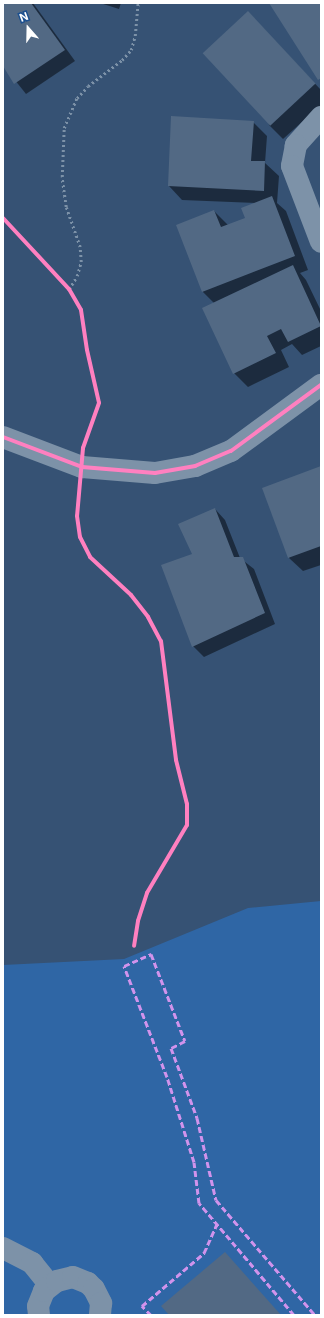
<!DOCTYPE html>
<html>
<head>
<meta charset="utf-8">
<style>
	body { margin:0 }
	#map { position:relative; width:324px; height:1318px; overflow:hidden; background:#365274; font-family:Inter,sans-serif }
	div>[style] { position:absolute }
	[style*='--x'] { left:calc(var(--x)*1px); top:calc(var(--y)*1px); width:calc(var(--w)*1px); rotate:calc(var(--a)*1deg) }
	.green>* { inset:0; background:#2f66a5 }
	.shadow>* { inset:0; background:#0007 }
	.building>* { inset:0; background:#526984; transform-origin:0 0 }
	.path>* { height:2.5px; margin-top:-1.25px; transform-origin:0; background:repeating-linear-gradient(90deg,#7d92a8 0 2px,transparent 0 5px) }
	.minor>* { height:22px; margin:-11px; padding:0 11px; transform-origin:11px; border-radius:11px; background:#7d92a8 }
	.quiet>* { height:3px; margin-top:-1.5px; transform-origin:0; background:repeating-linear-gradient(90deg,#d193ec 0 6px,transparent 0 9px) }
	.cycleway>* { height:4px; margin:-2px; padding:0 2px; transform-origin:2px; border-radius:2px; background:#ff80c0 }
	span { translate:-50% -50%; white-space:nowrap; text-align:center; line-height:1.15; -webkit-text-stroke:3px #1b4f8f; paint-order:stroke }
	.frame { position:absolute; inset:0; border:4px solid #fff; pointer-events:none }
	.north { position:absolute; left:8px; top:8px; width:40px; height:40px; -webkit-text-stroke:3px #1b4f8f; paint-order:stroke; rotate:340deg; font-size:11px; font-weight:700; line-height:16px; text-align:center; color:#fff }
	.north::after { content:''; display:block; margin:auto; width:14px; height:18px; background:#fff; clip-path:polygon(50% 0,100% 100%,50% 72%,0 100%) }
</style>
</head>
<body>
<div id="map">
	<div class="green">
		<div style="clip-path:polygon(321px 901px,321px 1315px,3px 1315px,3px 965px,124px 959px,248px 908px)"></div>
	</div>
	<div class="shadow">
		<div style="clip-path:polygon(3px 3px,33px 3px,75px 61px,26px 94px,3px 65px)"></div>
		<div style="clip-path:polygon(100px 3px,121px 3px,119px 9px)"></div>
		<div style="clip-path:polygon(248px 12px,321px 90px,321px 105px,283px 139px,269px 125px)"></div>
		<div style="clip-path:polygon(253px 122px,267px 136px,265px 163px,279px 176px,277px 203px,286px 211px,308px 270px,300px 273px,306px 280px,321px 311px,321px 346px,302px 355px,292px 344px,281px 350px,289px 367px,248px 387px,234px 373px,214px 303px,202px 291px,214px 211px,228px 225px,246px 219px,256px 203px,182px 200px,169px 186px)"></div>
		<div style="clip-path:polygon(321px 467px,321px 565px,303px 571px,289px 558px)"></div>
		<div style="clip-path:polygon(215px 509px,225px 520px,240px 558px,254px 569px,275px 624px,204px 657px,193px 646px,193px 555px)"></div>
	</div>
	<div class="building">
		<div style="clip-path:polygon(3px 3px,31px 3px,65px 50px,14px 84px,3px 66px)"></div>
		<div style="clip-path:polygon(269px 3px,321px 3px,321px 78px,318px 80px)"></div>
		<div style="left:248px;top:11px;width:99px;height:62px;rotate:47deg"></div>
		<div style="clip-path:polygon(171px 116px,254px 121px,251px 161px,265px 161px,264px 191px,168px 186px)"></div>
		<div style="clip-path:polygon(272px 196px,295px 256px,202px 292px,176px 225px,214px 210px,221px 227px,245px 218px,241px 208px)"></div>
		<div style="clip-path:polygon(293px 265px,321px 326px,288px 342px,281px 329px,267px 336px,276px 353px,233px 374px,202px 308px)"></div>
		<div style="clip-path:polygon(321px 466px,321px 546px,288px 558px,262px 488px)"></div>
		<div style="clip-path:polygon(215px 508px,234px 557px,243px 557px,265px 613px,192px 647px,161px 565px,192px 554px,178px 524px)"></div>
		<div style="clip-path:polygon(225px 1252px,281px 1315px,169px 1315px,161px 1306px)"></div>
	</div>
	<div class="path">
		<div style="--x:69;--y:289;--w:15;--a:-58"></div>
		<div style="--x:77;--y:276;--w:15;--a:-74"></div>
		<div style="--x:81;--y:262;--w:15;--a:-94"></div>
		<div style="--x:80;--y:247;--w:42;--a:-109.3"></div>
		<div style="--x:66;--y:207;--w:30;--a:-98"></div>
		<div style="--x:62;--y:177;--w:49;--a:-87.7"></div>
		<div style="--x:64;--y:128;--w:33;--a:-67"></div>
		<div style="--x:77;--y:98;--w:16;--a:-47"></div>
		<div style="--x:88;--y:86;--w:43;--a:-37.4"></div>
		<div style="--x:122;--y:60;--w:13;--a:-48"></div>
		<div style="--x:131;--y:50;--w:15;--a:-74"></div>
		<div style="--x:135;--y:36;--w:33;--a:-85"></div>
	</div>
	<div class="minor">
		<div style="--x:321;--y:117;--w:38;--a:132"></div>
		<div style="--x:296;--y:145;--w:21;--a:101"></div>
		<div style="--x:292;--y:166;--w:81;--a:69.1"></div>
		<div style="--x:3;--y:437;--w:85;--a:20.8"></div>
		<div style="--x:82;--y:467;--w:73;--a:4.7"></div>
		<div style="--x:155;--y:473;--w:41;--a:-9.9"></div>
		<div style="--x:195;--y:466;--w:39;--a:-23"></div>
		<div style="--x:231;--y:451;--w:112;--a:-36.3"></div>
		<div style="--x:3;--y:1248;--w:33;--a:27"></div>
		<div style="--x:32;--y:1263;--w:28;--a:51"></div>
		<div style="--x:39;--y:1315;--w:9;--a:-96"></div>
		<div style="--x:38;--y:1306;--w:16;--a:-68"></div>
		<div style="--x:44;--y:1291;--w:16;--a:-38"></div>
		<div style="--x:57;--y:1281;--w:16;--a:-14"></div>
		<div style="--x:73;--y:1277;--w:16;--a:22"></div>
		<div style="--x:88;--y:1283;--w:8;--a:45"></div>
		<div style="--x:94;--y:1289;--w:16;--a:63"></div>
		<div style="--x:101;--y:1303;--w:12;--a:95"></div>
	</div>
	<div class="quiet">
		<div style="--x:151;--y:1315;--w:13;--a:-135"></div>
		<div style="--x:142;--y:1306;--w:82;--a:-40.5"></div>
		<div style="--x:204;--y:1253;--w:32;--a:-66"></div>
		<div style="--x:294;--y:1315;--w:147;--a:-130.3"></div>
		<div style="--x:199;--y:1203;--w:41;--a:-97"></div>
		<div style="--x:194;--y:1162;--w:89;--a:-107.6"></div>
		<div style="--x:167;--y:1077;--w:119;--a:-111.2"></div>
		<div style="--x:124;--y:966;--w:30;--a:-24"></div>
		<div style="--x:151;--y:954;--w:93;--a:68.7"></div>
		<div style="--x:185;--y:1041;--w:16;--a:153"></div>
		<div style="--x:171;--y:1048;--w:75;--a:69.6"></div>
		<div style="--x:197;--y:1118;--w:84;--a:77"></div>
		<div style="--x:216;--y:1200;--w:152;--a:49.3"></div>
	</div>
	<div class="cycleway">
		<div style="--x:3;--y:218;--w:97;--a:47.1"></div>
		<div style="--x:69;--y:289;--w:24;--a:60"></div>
		<div style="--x:81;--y:310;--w:40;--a:81.5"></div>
		<div style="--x:87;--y:350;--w:54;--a:77.2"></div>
		<div style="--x:99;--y:403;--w:48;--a:109.6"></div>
		<div style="--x:83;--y:448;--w:68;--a:95"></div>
		<div style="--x:77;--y:516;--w:21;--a:82"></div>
		<div style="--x:80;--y:537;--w:22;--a:63"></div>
		<div style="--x:90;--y:557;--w:56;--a:42.8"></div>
		<div style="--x:131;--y:595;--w:28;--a:52"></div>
		<div style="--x:148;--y:617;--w:27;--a:62"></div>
		<div style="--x:161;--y:641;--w:120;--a:82.8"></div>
		<div style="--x:176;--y:760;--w:45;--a:76"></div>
		<div style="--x:187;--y:804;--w:21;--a:90"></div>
		<div style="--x:187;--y:825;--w:79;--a:120.5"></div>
		<div style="--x:147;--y:893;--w:29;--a:108"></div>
		<div style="--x:138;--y:921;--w:25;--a:99"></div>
		<div style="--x:3;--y:437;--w:85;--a:20.8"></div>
		<div style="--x:82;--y:467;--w:73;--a:4.7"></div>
		<div style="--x:155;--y:473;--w:41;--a:-9.9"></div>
		<div style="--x:195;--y:466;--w:39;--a:-23"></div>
		<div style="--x:231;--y:451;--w:112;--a:-36.3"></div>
	</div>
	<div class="frame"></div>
	<div class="north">N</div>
</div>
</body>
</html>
